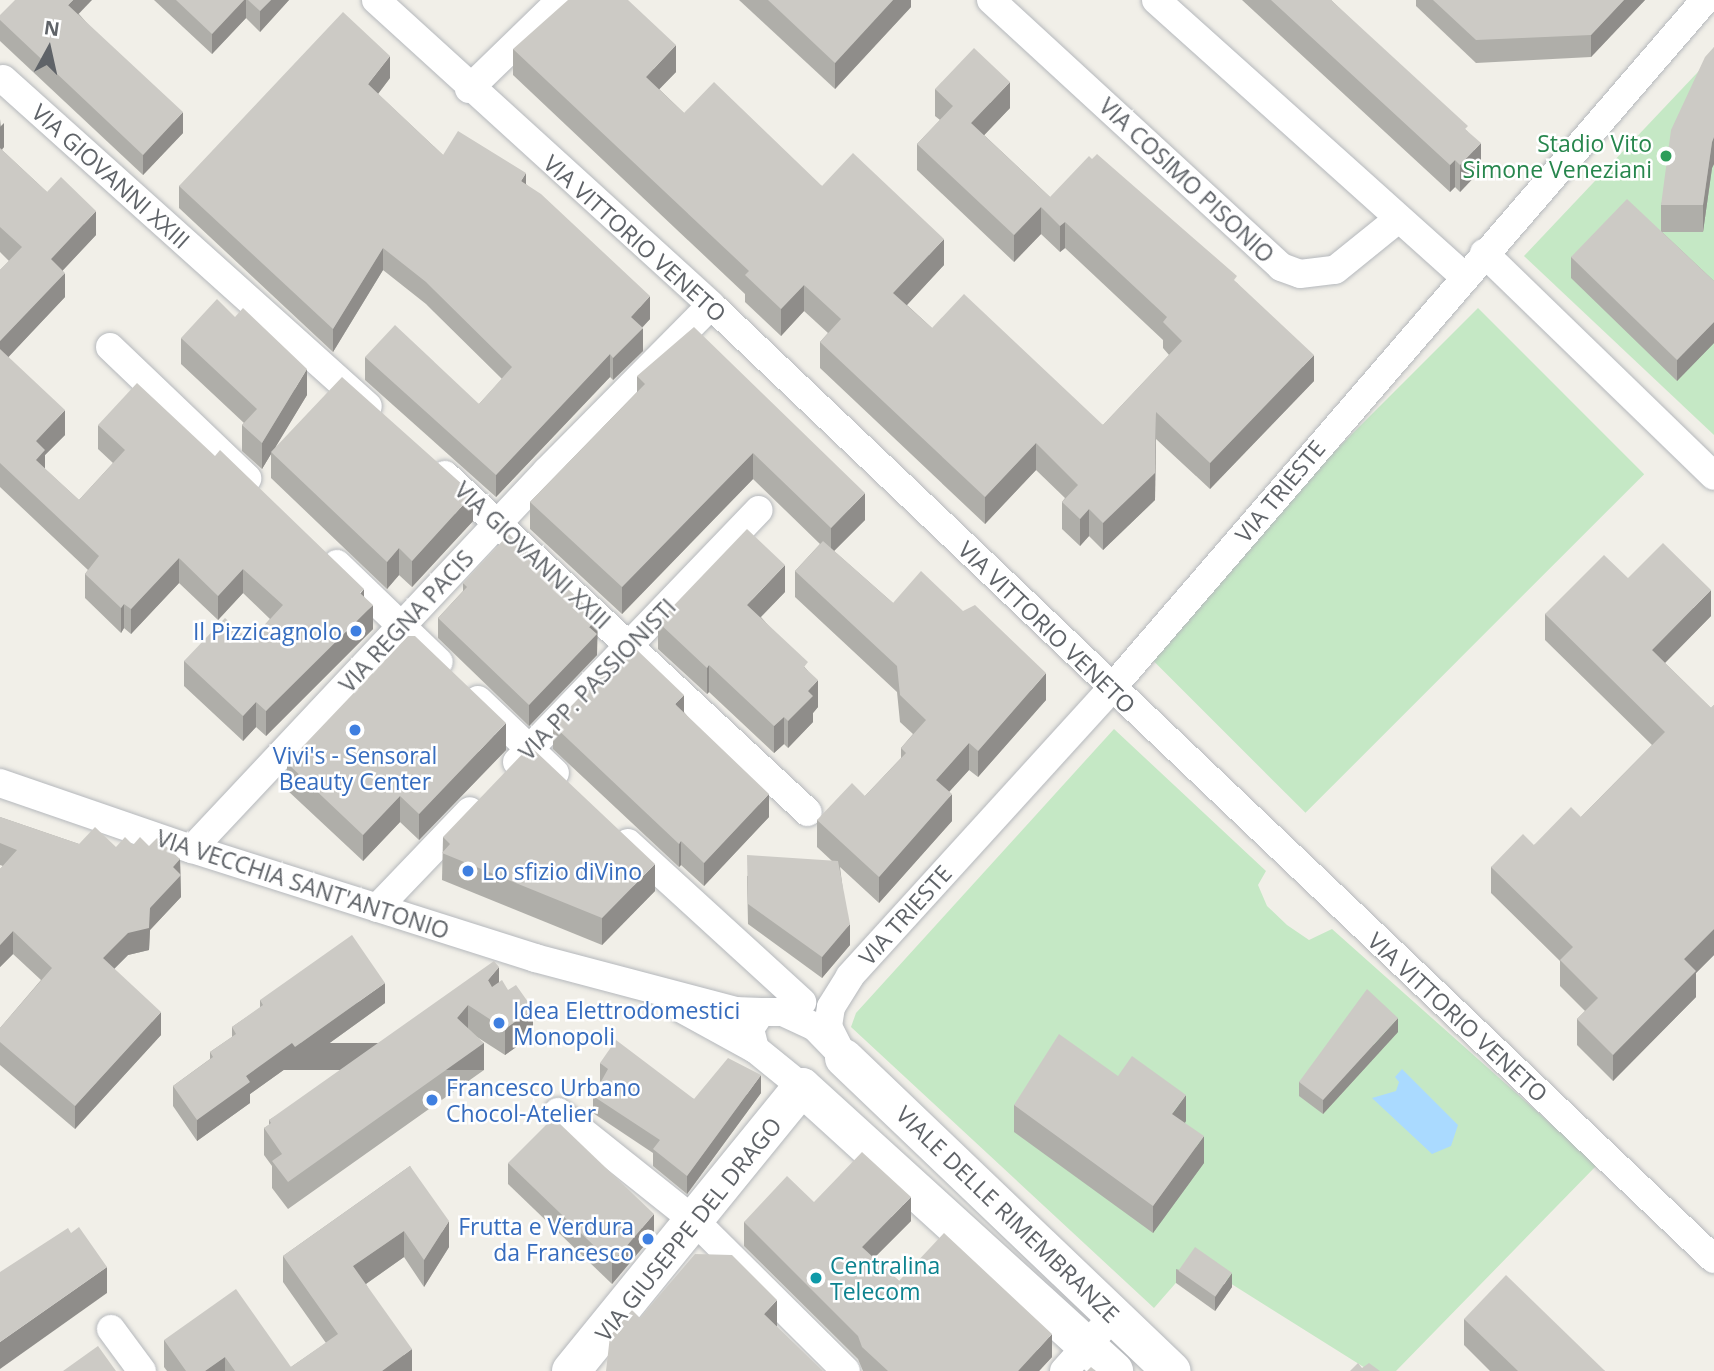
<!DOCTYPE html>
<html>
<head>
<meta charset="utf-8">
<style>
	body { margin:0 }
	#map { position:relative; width:1714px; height:1371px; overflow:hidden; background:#f1efe8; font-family:"Open Sans",sans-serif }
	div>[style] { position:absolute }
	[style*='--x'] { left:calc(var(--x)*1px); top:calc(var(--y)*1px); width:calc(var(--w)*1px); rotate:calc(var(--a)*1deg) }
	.green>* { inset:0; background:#c5e8c5; transform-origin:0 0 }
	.water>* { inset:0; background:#aadaff }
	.roads { filter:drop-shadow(0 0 2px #b5b8bc) drop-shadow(0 0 2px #b5b8bc) }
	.street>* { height:28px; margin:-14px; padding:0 14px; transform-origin:14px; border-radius:14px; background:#fff }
	.secondary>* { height:38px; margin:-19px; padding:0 19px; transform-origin:19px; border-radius:19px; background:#fff }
	.wall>* { inset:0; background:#afaea9 }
	.shaded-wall>* { inset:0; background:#8f8d8a; transform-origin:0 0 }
	.building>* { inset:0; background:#cccac5; transform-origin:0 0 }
	.dots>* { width:19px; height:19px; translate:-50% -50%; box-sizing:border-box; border:4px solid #fff; border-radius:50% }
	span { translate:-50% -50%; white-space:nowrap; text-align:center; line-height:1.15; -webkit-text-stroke:5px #fff; paint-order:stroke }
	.leisure-label { font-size:23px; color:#27864d }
	.right { translate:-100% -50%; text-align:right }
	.street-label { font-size:23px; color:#5f6368 }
	.shop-label { font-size:23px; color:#366cbe }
	.left { translate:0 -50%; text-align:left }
	.culture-label { font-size:23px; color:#0d838f }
	.north { position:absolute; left:14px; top:14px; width:70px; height:70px; -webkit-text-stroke:5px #fff; paint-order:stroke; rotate:8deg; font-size:19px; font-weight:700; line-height:28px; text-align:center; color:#5f6368 }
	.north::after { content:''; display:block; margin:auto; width:24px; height:32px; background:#5f6368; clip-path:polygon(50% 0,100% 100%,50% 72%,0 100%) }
</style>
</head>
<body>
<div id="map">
	<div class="green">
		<div style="clip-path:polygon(1714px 55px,1714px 435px,1524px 256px)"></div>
		<div style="left:1478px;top:308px;width:235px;height:479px;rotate:45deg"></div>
		<div style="clip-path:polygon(1114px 729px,1266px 871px,1258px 885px,1267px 906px,1287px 925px,1309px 940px,1332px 929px,1597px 1165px,1396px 1371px,1370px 1371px,1195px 1261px,1154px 1308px,851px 1027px,856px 1013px)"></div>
	</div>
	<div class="water">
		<div style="clip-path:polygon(1402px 1069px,1458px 1125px,1451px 1146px,1432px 1154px,1372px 1098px,1396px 1091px,1399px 1082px,1395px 1077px)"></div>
	</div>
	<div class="roads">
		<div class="street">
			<div style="--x:376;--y:0;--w:453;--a:42.3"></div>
			<div style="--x:711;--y:305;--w:1384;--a:43.57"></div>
			<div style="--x:991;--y:0;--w:394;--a:42.6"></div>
			<div style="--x:1281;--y:267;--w:20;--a:20"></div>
			<div style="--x:1300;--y:274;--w:35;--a:-7"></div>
			<div style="--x:1335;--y:270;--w:81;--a:-39"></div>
			<div style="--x:1156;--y:0;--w:414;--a:41.9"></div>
			<div style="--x:3;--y:79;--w:490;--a:41.9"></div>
			<div style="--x:469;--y:89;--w:128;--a:-44.1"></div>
			<div style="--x:1484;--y:253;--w:320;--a:44.1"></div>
			<div style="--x:110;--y:347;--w:190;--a:43.7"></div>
			<div style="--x:445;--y:475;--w:495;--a:42.9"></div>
			<div style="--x:337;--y:564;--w:141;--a:43.9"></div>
			<div style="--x:478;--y:700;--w:106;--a:43.5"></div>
			<div style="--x:517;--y:762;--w:349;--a:-46.2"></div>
			<div style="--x:0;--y:783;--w:203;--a:19"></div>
			<div style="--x:192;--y:849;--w:360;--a:17.6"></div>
			<div style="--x:535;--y:958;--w:207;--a:14.8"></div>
			<div style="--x:735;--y:1011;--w:26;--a:2"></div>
			<div style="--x:628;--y:843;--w:236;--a:42.4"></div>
			<div style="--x:192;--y:849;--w:519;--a:-46.8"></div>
			<div style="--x:547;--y:471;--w:233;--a:-45.3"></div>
			<div style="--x:377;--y:908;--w:134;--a:-46.2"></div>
			<div style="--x:682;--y:1009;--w:83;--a:28.7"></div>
			<div style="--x:844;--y:1058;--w:36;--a:-117"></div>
			<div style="--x:828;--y:1026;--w:19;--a:-81"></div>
			<div style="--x:831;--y:1007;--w:36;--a:-58"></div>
			<div style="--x:850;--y:976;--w:388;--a:-47.7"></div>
			<div style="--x:1111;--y:689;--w:910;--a:-49.23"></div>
			<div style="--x:802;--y:1087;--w:60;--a:-141"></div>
			<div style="--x:755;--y:1049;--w:21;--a:-104"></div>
			<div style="--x:750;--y:1029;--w:20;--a:-57"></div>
			<div style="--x:761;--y:1012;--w:22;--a:0"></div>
			<div style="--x:783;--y:1012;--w:35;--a:25"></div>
			<div style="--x:815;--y:1027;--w:29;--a:46"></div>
			<div style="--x:558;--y:1112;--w:176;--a:38.6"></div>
			<div style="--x:696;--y:1222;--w:211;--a:44.8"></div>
			<div style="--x:111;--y:1329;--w:52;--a:53.6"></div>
			<div style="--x:1064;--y:1371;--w:75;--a:-48.2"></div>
		</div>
		<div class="secondary">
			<div style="--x:844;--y:1058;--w:453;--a:43.7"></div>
			<div style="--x:802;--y:1087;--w:422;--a:42.3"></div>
			<div style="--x:571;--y:1371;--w:366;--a:-50.9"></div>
		</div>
	</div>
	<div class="wall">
		<div style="clip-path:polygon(154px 0,289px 0,260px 32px,246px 18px,212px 54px)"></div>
		<div style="clip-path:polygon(739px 0,911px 0,911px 7px,835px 89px)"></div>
		<div style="clip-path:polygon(1242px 0,1331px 0,1468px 132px,1481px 170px,1460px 192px,1455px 187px,1450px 192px)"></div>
		<div style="clip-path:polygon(1416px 0,1645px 0,1591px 57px,1476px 63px,1416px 6px)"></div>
		<div style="clip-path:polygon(79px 14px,183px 133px,143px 175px,0 41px,0 15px)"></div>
		<div style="clip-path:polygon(1714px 47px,1714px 164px,1712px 168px,1703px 232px,1662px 232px,1714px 281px,1714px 343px,1677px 381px,1571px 278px,1571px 257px,1661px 231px,1661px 205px)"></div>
		<div style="clip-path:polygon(513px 49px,676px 72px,659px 89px,684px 113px,822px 186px,944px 265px,907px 305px,932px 328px,1103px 425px,1169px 355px,1163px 348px,1163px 340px,1065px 248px,1060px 252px,1041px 234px,1014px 262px,917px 170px,917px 144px,940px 120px,935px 116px,935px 89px,1010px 108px,984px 135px,1050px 197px,1237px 283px,1314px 381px,1210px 489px,1156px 439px,1155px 500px,1103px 550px,1089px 536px,1080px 546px,1062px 529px,1062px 502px,1065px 498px,1036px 470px,985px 524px,820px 368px,820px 342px,828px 333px,804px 311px,781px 336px,745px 302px,745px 294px,513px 75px)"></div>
		<div style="clip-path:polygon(390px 78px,378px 94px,443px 155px,526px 184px,650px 319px,642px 328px,643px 351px,613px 380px,610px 377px,496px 497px,365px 380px,365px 357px,479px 404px,502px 379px,426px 304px,383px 270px,333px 352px,179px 208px,179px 186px)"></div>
		<div style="clip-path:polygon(0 119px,4px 147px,2px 150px,47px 192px,96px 235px,63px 270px,65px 297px,8px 357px,65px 435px,45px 455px,45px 469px,79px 500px,113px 463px,98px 449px,98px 425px,364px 596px,373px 629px,266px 736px,256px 727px,243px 741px,184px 686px,184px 661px,250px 641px,270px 619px,243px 593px,218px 620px,179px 583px,131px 634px,124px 628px,121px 633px,85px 598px,85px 574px,88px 570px,0 487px,0 270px,9px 261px,0 252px)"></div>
		<div style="clip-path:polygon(181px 338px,307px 395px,275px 447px,473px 521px,412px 587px,399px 575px,387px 589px,271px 478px,271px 454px,262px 469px,242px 451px,242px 425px,244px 423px,181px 364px)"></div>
		<div style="clip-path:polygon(637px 376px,865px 520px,834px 551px,893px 603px,1046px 700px,978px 777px,969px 770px,949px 792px,952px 821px,879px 903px,840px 867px,850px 945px,822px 978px,748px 924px,747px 876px,832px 861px,817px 847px,817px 820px,865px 796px,901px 758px,901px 748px,913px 734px,900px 722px,897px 692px,795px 597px,795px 571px,820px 544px,753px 479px,622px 614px,530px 529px,530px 502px,637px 392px)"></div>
		<div style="clip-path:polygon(1628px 578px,1711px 616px,1665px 663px,1711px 708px,1714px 705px,1714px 955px,1696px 973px,1696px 997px,1613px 1081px,1577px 1045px,1577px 1019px,1585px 1011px,1560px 986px,1560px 961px,1491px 893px,1491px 867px,1534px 845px,1581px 817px,1652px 745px,1545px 640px,1545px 614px)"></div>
		<div style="clip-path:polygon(463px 583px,598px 638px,597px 639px,597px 655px,529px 726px,438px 638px,438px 618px,463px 591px)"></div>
		<div style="clip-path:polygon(785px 592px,761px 617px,808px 671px,818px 707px,813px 713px,813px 722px,788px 748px,784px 744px,774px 753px,709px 692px,707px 694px,658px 649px,658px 622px)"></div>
		<div style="clip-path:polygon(684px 712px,769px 817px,704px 886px,681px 865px,679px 867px,553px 749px,553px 725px)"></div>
		<div style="clip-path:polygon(506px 750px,419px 840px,400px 822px,363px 861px,287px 790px,287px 763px)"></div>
		<div style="clip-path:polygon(0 817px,79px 844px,116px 847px,133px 845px,149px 846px,180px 859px,181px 897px,150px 930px,149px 950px,128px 955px,114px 969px,161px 1035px,75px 1129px,0 1065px,0 1028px,41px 980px,13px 954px,0 967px,0 869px,3px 866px,0 865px)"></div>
		<div style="clip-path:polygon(443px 837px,655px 891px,602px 945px,442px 880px)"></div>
		<div style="clip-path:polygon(499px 982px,533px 1035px,505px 1055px,477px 1037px,484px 1070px,288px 1209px,272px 1188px,272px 1166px,264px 1155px,264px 1128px,269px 1125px,269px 1120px)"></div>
		<div style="clip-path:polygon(260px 1000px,385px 1003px,295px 1068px,292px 1064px,250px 1094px,250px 1103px,197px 1141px,173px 1106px,173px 1086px,210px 1059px,210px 1052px,232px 1037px,232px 1027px,260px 1008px)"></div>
		<div style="clip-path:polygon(1398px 1032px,1323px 1114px,1299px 1096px,1299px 1082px)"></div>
		<div style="clip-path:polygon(600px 1063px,694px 1099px,761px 1093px,687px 1194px,653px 1166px,653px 1153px,593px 1113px,593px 1096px,601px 1082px,600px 1081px)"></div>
		<div style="clip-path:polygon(1118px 1076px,1186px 1121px,1185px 1123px,1204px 1163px,1153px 1233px,1014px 1132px,1014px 1105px)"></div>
		<div style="clip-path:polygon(508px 1163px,654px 1234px,612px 1284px,508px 1184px)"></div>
		<div style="clip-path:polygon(410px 1166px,449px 1247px,424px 1287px,404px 1257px,366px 1284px,412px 1371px,167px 1371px,164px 1367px,164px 1340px,291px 1367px,326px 1343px,283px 1282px,283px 1256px)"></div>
		<div style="clip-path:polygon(814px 1202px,911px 1221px,874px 1258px,899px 1281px,1052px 1357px,1039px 1371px,863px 1371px,858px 1359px,744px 1246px,744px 1222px)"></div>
		<div style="clip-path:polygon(1176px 1269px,1232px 1287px,1215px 1311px,1176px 1283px)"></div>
		<div style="clip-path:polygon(1464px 1319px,1605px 1371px,1490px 1371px,1464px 1345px)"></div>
	</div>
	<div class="shaded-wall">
		<div style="clip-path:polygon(73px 0,92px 0,68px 25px,68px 5px)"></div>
		<div style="clip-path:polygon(244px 0,246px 0,246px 18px,212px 54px,212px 34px)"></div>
		<div style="clip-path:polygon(271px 0,289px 0,260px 32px,260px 11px)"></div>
		<div style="clip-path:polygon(893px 0,911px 0,911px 7px,835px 89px,835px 63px)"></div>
		<div style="clip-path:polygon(1624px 0,1645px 0,1591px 57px,1591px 35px)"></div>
		<div style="clip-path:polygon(676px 45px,676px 72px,646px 103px,646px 77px)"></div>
		<div style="clip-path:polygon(390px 56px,390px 78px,368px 107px,368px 84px)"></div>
		<div style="clip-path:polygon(1010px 82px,1010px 108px,971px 149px,971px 123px)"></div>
		<div style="clip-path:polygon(183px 112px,183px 133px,143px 175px,143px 155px)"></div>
		<div style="clip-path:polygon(4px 123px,4px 147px,0 151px,0 127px)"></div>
		<div style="clip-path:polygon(1714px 137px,1714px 164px,1712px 168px,1703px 232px,1703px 205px,1712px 142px)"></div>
		<div style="clip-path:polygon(1481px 143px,1481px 170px,1460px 192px,1460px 165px)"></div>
		<div style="clip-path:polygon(1455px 160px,1455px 187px,1450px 192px,1450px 165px)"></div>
		<div style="clip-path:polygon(526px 173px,526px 195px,521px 181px)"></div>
		<div style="clip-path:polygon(1041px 207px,1041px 234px,1014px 262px,1014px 235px)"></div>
		<div style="clip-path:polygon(96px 211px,96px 235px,51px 283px,51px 259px)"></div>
		<div style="clip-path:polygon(1065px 222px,1065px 248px,1060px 252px,1060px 226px)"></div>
		<div style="clip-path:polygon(944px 239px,944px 265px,893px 320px,893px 293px)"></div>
		<div style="clip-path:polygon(383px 248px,383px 270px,333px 352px,333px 329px)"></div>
		<div style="clip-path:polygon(65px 273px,65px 297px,0 366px,0 341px)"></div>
		<div style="clip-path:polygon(804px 285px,804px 311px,781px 336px,781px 309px)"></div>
		<div style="clip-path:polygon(650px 296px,650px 319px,631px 339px,631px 317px)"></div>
		<div style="clip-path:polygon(1714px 322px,1714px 343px,1677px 381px,1677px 360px)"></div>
		<div style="clip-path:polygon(643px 328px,643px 351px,613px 380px,613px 358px)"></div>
		<div style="clip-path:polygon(610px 354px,610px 377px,496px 497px,496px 475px)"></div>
		<div style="clip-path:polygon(1314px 355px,1314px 381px,1210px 489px,1210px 463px)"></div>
		<div style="clip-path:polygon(307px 369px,307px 395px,272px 453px,271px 452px,271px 454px,262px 469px,262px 443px)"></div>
		<div style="clip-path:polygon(65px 410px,65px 435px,45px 455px,45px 475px,36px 485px,36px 441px)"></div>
		<div style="clip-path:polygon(1156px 412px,1155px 500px,1103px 550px,1103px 523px)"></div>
		<div style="clip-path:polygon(1036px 443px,1036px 470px,985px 524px,985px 497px)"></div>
		<div style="clip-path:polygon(753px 453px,753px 479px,622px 614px,622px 587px)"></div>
		<div style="clip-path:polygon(865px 493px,865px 520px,831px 554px,831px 528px)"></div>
		<div style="clip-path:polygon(473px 494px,473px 521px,412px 587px,412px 561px)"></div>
		<div style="clip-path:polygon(1089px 509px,1089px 536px,1080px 546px,1080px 519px)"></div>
		<div style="clip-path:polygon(399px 548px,399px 575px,387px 589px,387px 562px)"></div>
		<div style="clip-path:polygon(179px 558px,179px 583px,131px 634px,131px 609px)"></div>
		<div style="clip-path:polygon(785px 565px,785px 592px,747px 631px,747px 605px)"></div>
		<div style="clip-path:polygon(243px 569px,243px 593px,218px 620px,218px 596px)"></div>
		<div style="clip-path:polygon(364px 589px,364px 613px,373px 605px,373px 629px,266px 736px,266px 711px)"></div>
		<div style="clip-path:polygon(1711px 590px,1711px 616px,1652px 676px,1652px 650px)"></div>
		<div style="clip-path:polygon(124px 604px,124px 628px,121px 633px,121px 608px)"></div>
		<div style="clip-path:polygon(598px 617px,597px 655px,529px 726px,529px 705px,589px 627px)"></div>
		<div style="clip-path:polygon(709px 665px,709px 692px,707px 694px,707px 668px)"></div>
		<div style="clip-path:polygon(1046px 673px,1046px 700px,978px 777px,978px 751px)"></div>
		<div style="clip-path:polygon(818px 680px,818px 707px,813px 713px,813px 722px,788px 748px,788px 721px,808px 691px)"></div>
		<div style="clip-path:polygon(684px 695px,684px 718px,675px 704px)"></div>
		<div style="clip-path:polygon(256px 702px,256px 727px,243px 741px,243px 716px)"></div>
		<div style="clip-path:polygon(784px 717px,784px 744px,774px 753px,774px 726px)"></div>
		<div style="clip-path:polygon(506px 723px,506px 750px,419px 840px,419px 814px)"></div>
		<div style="clip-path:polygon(969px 743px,969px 770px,936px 806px,936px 780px)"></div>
		<div style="clip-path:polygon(769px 794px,769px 817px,704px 886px,704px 863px)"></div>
		<div style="clip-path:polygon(952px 794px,952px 821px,879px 903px,879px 877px)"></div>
		<div style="clip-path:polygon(400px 796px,400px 822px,363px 861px,363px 835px)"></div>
		<div style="clip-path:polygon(681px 841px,681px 865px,679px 867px,679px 844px)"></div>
		<div style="clip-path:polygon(180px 859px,181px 897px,150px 930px,149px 950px,128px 955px,103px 980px,103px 958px,150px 908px,173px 867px)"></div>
		<div style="clip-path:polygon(655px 864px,655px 891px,602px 945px,602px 918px)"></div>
		<div style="clip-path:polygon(850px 924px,850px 945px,822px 978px,822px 957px)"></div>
		<div style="clip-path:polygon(1714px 929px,1714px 955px,1696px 973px,1696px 997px,1613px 1081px,1613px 1055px,1684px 959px)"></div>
		<div style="clip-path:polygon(13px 931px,13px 954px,0 967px,0 945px)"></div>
		<div style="clip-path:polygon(499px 967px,499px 993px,488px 1007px,488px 980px)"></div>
		<div style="clip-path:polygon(385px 983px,385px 1003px,295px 1068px,295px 1047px)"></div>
		<div style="clip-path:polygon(468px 1005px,468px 1031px,457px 1018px)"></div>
		<div style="clip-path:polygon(533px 1009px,533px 1035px,505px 1055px,505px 1029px)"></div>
		<div style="clip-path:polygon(161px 1012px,161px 1035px,75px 1129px,75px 1106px)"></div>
		<div style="clip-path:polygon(1398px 1018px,1398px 1032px,1323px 1114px,1323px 1100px)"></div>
		<div style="clip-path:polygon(292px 1043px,292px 1064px,250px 1094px,250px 1103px,197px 1141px,197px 1120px,246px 1076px)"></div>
		<div style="left:484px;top:1043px;width:27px;height:240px;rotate:90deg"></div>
		<div style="clip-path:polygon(761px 1075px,761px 1093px,687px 1194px,687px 1176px)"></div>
		<div style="clip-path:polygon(1186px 1095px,1186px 1121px,1172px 1140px,1172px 1114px)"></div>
		<div style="clip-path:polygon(1204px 1136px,1204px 1163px,1153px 1233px,1153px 1206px)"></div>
		<div style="clip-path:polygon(911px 1197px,911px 1221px,862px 1270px,862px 1247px)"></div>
		<div style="clip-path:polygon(654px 1214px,654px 1234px,612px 1284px,612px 1263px)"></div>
		<div style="clip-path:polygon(449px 1221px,449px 1247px,424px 1287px,424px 1260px)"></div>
		<div style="clip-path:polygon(404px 1231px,404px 1257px,353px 1293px,353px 1266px)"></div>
		<div style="clip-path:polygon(107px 1267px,107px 1293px,0 1369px,0 1342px)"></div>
		<div style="clip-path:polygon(1232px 1273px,1232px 1287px,1215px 1311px,1215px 1297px)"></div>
		<div style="clip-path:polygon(777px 1300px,777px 1326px,764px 1341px,764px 1314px)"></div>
		<div style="clip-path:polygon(1052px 1334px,1052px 1357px,1039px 1371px,1018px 1371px)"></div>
		<div style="clip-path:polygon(412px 1349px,412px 1371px,382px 1371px)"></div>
		<div style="clip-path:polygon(225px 1357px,225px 1371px,205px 1371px)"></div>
	</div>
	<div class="building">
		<div style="clip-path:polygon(15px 0,73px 0,68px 5px,183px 112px,143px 155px,0 20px,0 15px)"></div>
		<div style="clip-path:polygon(176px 0,244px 0,212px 34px)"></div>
		<div style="clip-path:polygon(248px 0,271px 0,260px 11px)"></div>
		<div style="clip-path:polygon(568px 0,628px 0,676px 45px,646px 77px,684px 113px,714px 82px,822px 186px,853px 153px,944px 239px,893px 293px,932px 328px,964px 294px,1103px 425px,1182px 341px,1163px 322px,1167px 317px,1065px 222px,1060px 226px,1041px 207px,1014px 235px,917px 144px,953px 106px,935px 89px,974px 48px,1010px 82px,971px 123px,1050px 197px,1089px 156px,1092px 159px,1097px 154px,1237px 276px,1234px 280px,1314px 355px,1210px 463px,1156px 412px,1155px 473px,1103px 523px,1089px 509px,1080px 519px,1062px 502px,1078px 485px,1036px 443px,985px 497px,820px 342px,841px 319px,804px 285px,781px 309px,745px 275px,749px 271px,513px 49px)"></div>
		<div style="clip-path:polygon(768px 0,893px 0,835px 63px)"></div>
		<div style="clip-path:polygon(1271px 0,1331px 0,1468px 126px,1465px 129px,1481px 143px,1460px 165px,1455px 160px,1450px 165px)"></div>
		<div style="clip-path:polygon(1433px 0,1624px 0,1591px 35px,1476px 40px)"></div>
		<div style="clip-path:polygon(343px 12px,390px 56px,368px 84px,443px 155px,458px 131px,526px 173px,521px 181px,541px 194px,650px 296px,631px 317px,643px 328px,613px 358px,610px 354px,496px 475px,365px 357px,395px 325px,479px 404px,512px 367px,426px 282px,383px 248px,333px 329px,179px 186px)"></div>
		<div style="clip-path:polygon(1714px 47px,1714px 137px,1712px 142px,1703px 205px,1661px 205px,1671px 130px,1705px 57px)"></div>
		<div style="clip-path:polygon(0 148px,47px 192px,61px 177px,96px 211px,51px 259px,65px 273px,0 341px,0 270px,22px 247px,0 227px)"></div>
		<div style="clip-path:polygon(1627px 199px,1714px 281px,1714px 322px,1677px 360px,1571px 257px)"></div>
		<div style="clip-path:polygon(217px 299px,235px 317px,243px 308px,307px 369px,262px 443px,242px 425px,257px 409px,181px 338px)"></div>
		<div style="clip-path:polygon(694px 327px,865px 493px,831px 528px,753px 453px,622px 587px,530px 502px,645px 384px,637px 376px)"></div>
		<div style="clip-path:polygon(0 349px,65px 410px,36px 441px,45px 450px,36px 460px,79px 500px,125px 450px,98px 425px,137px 383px,215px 456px,220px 450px,364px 589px,360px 593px,373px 605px,266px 711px,256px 702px,243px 716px,184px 661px,225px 618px,250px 641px,283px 605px,243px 569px,218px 596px,179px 558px,131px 609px,124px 604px,121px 608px,85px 574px,99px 556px,0 463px)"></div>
		<div style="clip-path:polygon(342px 377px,473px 494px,412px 561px,399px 548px,387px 562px,271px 452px)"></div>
		<div style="clip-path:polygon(747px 529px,785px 565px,747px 605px,808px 662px,804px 667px,818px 680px,808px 691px,813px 696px,788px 721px,784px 717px,774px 726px,709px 665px,707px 668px,658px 622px)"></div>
		<div style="clip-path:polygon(509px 534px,598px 617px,589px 627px,597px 634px,529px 705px,438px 618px,467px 587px,463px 583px)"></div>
		<div style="clip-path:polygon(823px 541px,893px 603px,921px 571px,963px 611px,975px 605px,1046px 673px,978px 751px,969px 743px,936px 780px,952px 794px,879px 877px,817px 820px,852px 783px,865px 796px,906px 753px,901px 748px,926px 720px,900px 695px,897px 666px,795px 571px)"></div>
		<div style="clip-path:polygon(1663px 543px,1711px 590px,1652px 650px,1711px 708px,1714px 705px,1714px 929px,1684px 959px,1696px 971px,1613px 1055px,1577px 1019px,1598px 998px,1560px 960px,1573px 947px,1491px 867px,1523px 834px,1534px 845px,1571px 807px,1581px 817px,1665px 732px,1545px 614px,1604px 555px,1628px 578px)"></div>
		<div style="clip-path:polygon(408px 636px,415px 636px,506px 723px,419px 814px,400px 796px,363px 835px,287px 763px)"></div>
		<div style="clip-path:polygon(636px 649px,684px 695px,675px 704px,769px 794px,704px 863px,681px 841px,679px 844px,553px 725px,621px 654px,626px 659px)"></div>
		<div style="clip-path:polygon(530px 746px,655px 864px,602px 918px,442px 853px,450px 844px,443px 837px)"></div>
		<div style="clip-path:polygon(0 817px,79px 844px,95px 827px,116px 847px,125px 837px,133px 845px,140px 837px,149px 846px,157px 838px,180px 859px,173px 867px,181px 875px,150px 908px,149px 928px,128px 933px,103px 958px,161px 1012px,75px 1106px,0 1042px,0 1028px,52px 968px,13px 931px,0 945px,0 869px,17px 850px,0 843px)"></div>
		<div style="clip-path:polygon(747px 855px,838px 861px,850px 924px,822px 957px,748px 904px)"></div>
		<div style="clip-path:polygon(352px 935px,385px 983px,295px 1047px,292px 1043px,246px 1076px,250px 1082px,197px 1120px,173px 1086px,213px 1057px,210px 1052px,236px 1034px,232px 1027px,263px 1005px,260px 1000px)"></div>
		<div style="clip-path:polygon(494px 961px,499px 967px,488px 980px,492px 987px,502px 980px,508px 990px,516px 985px,533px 1009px,505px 1029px,468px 1005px,457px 1018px,484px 1043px,288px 1182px,272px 1161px,282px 1154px,264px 1128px,271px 1123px,269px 1120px)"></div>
		<div style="clip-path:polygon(1367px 989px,1398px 1018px,1323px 1100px,1299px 1082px)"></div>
		<div style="clip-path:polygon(1059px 1034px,1118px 1076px,1132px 1056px,1186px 1095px,1172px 1114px,1204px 1136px,1153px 1206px,1014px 1105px)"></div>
		<div style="clip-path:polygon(616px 1040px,694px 1099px,728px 1058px,761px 1075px,687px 1176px,653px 1149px,660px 1140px,593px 1096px,608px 1069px,600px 1063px)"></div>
		<div style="clip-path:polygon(549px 1122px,558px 1122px,654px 1214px,612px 1263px,508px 1163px)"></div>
		<div style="clip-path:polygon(862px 1152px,911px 1197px,862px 1247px,899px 1281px,944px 1233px,1052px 1334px,1018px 1371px,888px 1371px,862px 1347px,858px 1336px,744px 1222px,787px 1176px,814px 1202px)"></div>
		<div style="clip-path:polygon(410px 1166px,449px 1221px,424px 1260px,404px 1231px,353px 1266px,412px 1349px,382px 1371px,235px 1371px,225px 1357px,205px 1371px,186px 1371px,164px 1340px,236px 1289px,291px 1367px,338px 1334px,283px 1256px)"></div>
		<div style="clip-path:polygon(79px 1227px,107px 1267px,0 1342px,0 1272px,68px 1228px,71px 1233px)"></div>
		<div style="left:1195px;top:1247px;width:45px;height:29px;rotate:35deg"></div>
		<div style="clip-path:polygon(695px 1254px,732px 1255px,777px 1300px,764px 1314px,823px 1371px,606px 1371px,610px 1336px,632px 1310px,640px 1318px)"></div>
		<div style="clip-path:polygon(1506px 1275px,1605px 1371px,1518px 1371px,1464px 1319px)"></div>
		<div style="clip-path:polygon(98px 1346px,116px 1371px,63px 1371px)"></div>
		<div style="clip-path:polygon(1358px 1363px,1362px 1368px,1369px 1363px,1380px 1371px,1350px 1371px)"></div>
		<div style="clip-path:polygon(1091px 1367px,1096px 1371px,1087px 1371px)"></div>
	</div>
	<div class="dots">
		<div style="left:1666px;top:156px;background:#2e9e5b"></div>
		<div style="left:356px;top:631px;background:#3f7fe0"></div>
		<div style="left:355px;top:730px;background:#3f7fe0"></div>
		<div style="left:468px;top:871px;background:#3f7fe0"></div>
		<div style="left:499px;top:1023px;background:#3f7fe0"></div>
		<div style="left:432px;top:1100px;background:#3f7fe0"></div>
		<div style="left:648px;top:1239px;background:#3f7fe0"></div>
		<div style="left:816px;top:1278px;background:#0f9aa8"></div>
	</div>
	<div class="leisure-label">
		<span class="right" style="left:1652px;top:156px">Stadio Vito<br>Simone Veneziani</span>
	</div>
	<div class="street-label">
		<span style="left:111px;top:176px;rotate:42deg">VIA GIOVANNI XXIII</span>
		<span style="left:1187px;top:180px;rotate:43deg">VIA COSIMO PISONIO</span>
		<span style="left:635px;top:238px;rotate:42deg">VIA VITTORIO VENETO</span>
		<span style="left:1280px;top:491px;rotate:-50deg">VIA TRIESTE</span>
		<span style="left:533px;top:555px;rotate:43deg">VIA GIOVANNI XXIII</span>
		<span style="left:406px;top:621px;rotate:-47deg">VIA REGNA PACIS</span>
		<span style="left:1047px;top:627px;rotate:44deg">VIA VITTORIO VENETO</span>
		<span style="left:597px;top:679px;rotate:-46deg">VIA PP. PASSIONISTI</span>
		<span style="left:303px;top:884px;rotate:18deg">VIA VECCHIA SANT'ANTONIO</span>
		<span style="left:905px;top:915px;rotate:-48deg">VIA TRIESTE</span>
		<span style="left:1458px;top:1017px;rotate:43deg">VIA VITTORIO VENETO</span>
		<span style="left:1008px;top:1214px;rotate:44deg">VIALE DELLE RIMEMBRANZE</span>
		<span style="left:688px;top:1229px;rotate:-51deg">VIA GIUSEPPE DEL DRAGO</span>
	</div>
	<div class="shop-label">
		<span class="right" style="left:342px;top:631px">Il Pizzicagnolo</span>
		<span style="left:355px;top:768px">Vivi's - Sensoral<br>Beauty Center</span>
		<span class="left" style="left:482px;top:871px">Lo sfizio diVino</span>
		<span class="left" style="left:513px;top:1023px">Idea Elettrodomestici<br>Monopoli</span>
		<span class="left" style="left:446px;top:1100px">Francesco Urbano<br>Chocol-Atelier</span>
		<span class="right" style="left:634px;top:1239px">Frutta e Verdura<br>da Francesco</span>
	</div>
	<div class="culture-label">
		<span class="left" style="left:830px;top:1278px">Centralina<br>Telecom</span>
	</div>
	<div class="north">N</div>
</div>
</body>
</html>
